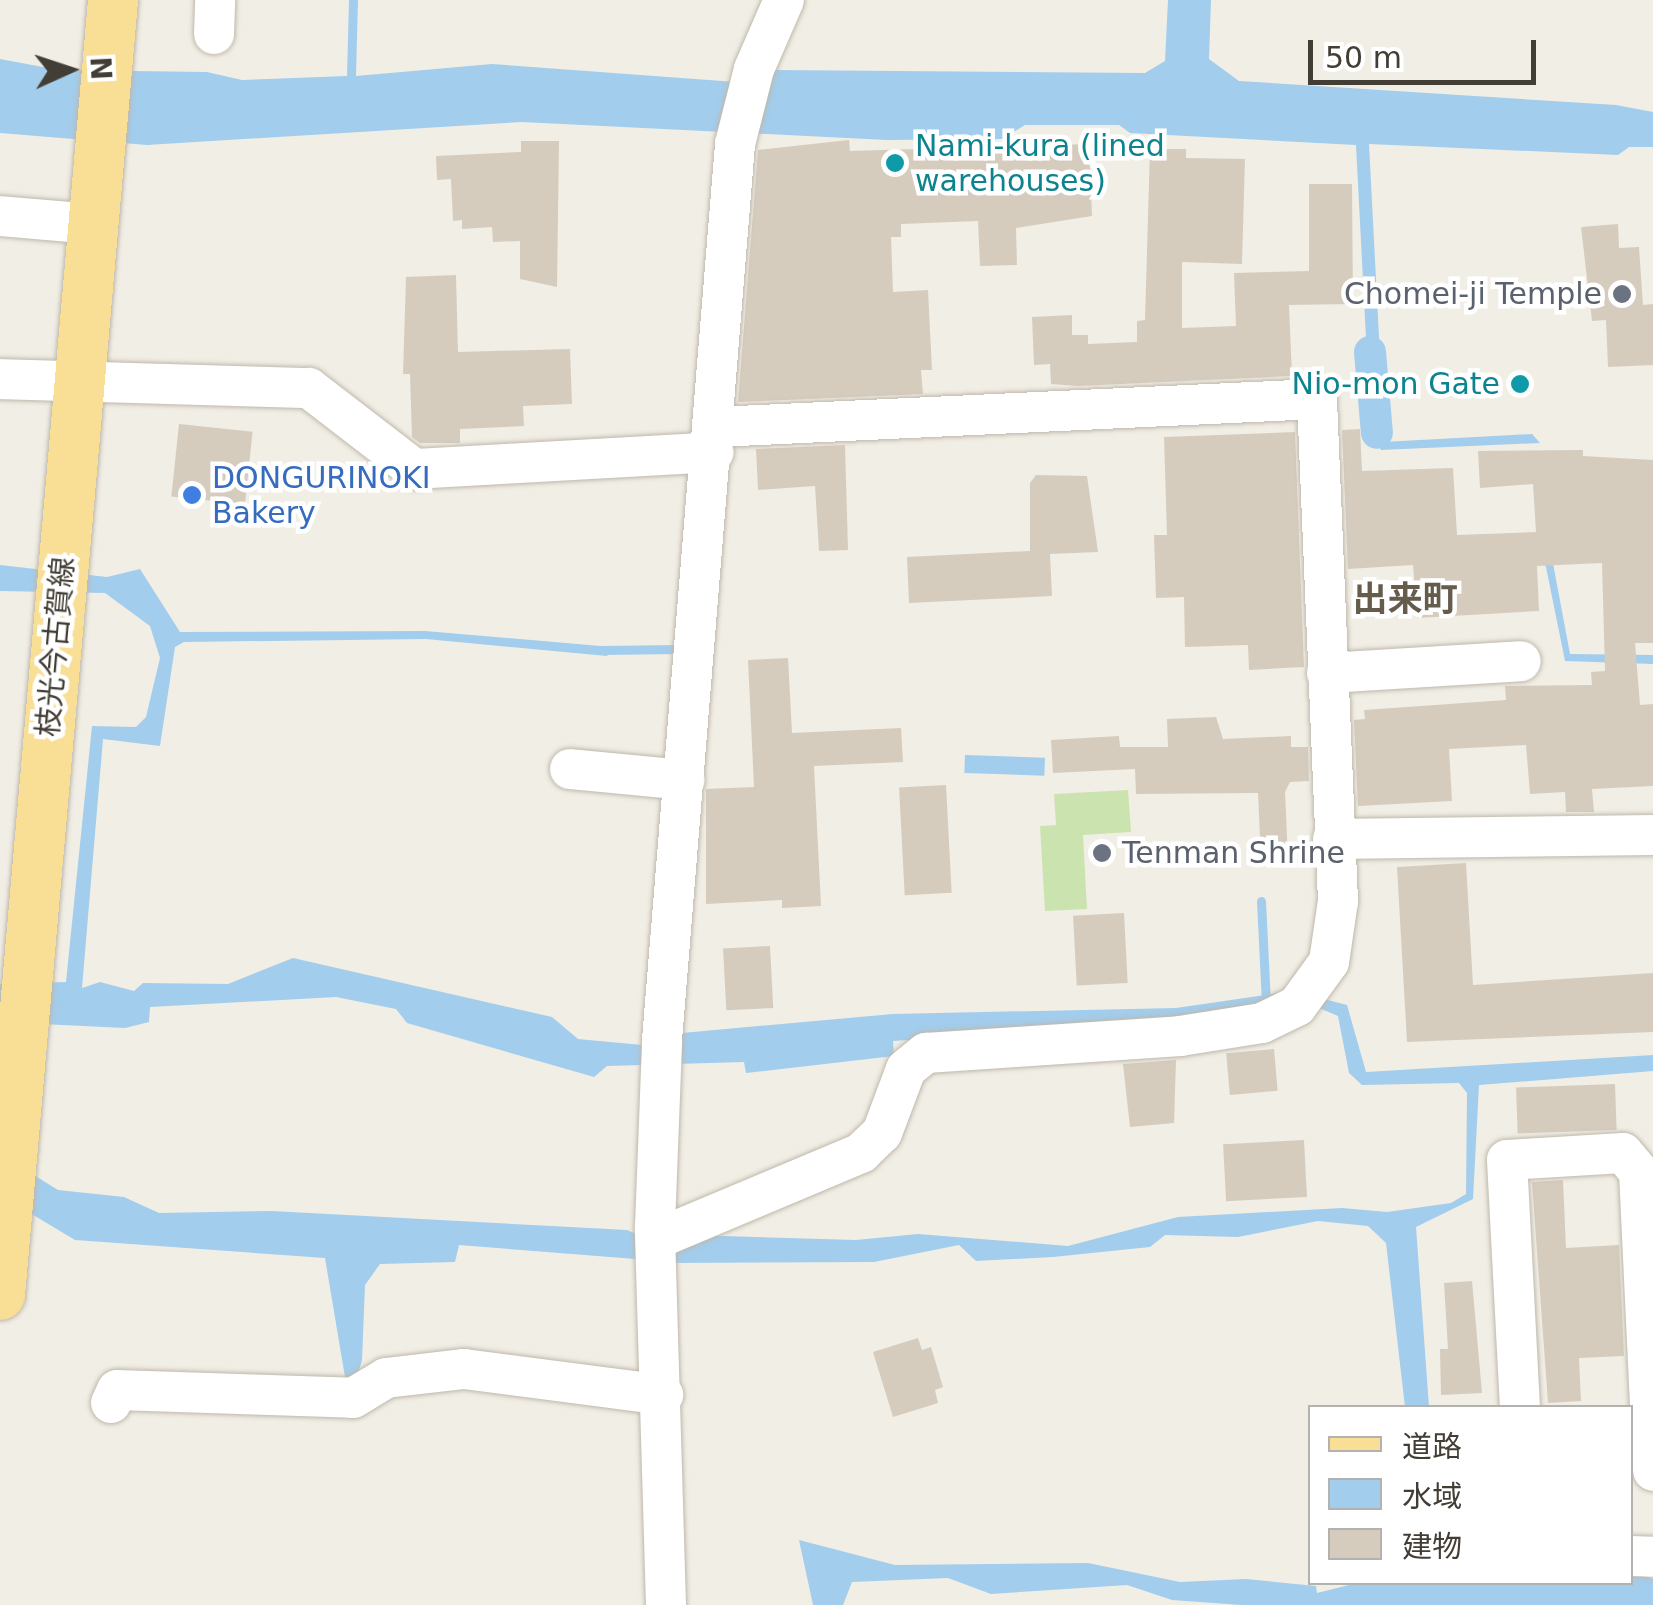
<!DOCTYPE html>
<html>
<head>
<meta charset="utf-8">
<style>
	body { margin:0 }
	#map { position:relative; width:1653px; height:1605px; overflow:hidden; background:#f1eee5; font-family:"DejaVu Sans","Noto Sans JP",sans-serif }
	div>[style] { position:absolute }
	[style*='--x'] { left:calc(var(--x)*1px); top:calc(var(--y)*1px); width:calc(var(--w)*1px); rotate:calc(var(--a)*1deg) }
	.green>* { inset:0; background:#cbe4af }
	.water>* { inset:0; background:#a3cdec; transform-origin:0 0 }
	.stream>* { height:9px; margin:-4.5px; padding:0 4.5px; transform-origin:4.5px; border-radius:4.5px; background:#a3cdec }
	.canal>* { height:32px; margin:-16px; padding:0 16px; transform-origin:16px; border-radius:16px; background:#a3cdec }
	.building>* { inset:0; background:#d5ccbe; transform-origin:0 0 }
	.roads { filter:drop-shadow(0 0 2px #bfb8ab) drop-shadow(0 0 2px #bfb8ab) }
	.minor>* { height:40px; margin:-20px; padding:0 20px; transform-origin:20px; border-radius:20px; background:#fff }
	.major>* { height:50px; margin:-25px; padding:0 25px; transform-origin:25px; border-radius:25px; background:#f9de96 }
	.dots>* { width:28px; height:28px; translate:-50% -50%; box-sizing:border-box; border:5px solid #fff; border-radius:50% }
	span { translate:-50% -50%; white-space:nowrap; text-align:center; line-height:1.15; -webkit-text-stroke:9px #fff; paint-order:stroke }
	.culture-label { font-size:30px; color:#0d838f }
	.left { translate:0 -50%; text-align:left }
	.right { translate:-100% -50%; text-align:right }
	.worship-label { font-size:30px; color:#5b616d }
	.shop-label { font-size:30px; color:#366cbe }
	.street-label { font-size:30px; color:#433e35 }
	.quarter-label { font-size:35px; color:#655c4c; font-weight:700 }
	.legend { position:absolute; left:1308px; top:1405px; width:325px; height:180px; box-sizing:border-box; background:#fff; border:2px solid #b4b2ae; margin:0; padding:12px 18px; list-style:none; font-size:30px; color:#433e35 }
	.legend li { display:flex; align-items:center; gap:20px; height:50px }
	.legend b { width:50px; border:2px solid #b4b2ae }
	.north { position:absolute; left:20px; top:20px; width:100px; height:100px; -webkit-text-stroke:8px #fff; paint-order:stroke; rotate:87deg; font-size:28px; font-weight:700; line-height:40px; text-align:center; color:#433e35 }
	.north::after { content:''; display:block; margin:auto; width:35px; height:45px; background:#433e35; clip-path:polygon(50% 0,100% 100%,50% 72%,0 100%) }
	.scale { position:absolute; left:1308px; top:40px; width:228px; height:45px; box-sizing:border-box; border:5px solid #433e35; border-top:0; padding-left:12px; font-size:30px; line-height:35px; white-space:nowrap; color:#433e35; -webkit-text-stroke:8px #fff; paint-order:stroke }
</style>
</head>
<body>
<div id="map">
	<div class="green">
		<div style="clip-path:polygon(1128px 790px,1131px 832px,1083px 835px,1087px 909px,1045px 911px,1040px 826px,1056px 825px,1054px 794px)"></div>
	</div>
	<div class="water">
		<div style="clip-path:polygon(349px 0,358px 0,356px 76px,492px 64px,736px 82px,775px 70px,1145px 73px,1165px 61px,1168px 0,1211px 0,1209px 59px,1239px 81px,1616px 105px,1653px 112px,1653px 147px,1629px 147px,1618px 155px,1369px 144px,1382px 395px,1369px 396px,1356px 145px,1130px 133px,1119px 125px,1025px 125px,1002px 139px,887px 140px,522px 122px,147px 145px,0 133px,0 59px,59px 70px,207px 72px,242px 80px,347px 76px)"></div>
		<div style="clip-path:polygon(1370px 429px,1380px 429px,1383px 442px,1532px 434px,1540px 443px,1381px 450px)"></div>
		<div style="clip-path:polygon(1552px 558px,1570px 654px,1653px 655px,1653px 664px,1565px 661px,1545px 562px)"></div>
		<div style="clip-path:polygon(0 565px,107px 577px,140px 569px,180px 632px,425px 631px,612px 647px,607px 656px,426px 639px,184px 642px,175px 647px,160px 746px,103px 739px,82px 988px,100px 982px,134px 991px,143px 983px,228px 984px,293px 958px,552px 1017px,578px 1039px,653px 1046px,682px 1033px,893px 1014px,1176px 1008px,1293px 991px,1347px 1005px,1366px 1072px,1653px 1055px,1653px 1071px,1479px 1085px,1473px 1199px,1416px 1227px,1429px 1407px,1405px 1407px,1386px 1243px,1368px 1226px,1318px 1221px,1238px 1237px,1165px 1235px,1150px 1247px,1053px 1257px,976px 1261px,959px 1245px,874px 1262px,669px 1263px,670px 1240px,691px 1235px,856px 1240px,918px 1234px,1068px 1246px,1178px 1217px,1342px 1208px,1387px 1212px,1451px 1203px,1466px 1194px,1467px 1093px,1459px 1083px,1362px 1085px,1349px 1073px,1338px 1016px,1312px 1005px,1237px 1019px,893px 1041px,894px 1056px,746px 1073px,744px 1062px,607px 1066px,594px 1077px,407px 1023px,396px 1009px,336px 997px,150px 1007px,149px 1022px,125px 1028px,0 1022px,0 984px,66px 982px,92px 726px,136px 727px,146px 717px,160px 658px,150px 626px,105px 593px,0 591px)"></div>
		<div style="left:965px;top:755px;width:80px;height:18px;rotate:2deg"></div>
		<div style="clip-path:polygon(0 1154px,58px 1190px,124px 1197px,159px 1213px,272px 1211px,627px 1230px,648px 1239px,648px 1260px,459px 1245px,455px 1262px,380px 1264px,365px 1285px,362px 1360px,354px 1388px,347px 1389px,325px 1258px,75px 1240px,0 1195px)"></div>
		<div style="clip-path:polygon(799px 1540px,895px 1565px,1088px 1563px,1180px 1582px,1246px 1579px,1316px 1586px,1317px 1593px,1357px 1583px,1630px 1582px,1631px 1576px,1640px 1575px,1653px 1579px,1653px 1605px,1241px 1605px,1172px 1600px,1127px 1585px,991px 1594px,948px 1578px,852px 1582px,843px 1605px,813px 1605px)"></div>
	</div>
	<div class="stream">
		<div style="--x:601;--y:650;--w:77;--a:-0.7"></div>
		<div style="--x:1261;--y:901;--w:102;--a:87.2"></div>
	</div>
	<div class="canal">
		<div style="--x:1370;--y:352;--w:81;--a:85.1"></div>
	</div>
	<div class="building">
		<div style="clip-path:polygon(849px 140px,850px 151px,1089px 144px,1092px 216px,1016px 228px,1017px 265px,980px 266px,978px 221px,901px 224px,901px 237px,891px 237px,893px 292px,928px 290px,932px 370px,921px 370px,923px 394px,738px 402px,758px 150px)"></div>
		<div style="clip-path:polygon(521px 141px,559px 141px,557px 287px,520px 279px,520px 241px,493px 242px,492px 227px,462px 229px,462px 220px,453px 221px,451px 179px,437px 180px,436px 156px,521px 152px)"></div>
		<div style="clip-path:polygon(1150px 149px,1186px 149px,1186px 158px,1245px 159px,1242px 264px,1182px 262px,1182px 328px,1236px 326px,1234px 273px,1309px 271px,1309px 184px,1352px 184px,1353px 304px,1289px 305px,1292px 376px,1078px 386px,1051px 384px,1050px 364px,1034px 365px,1032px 317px,1072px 315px,1072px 335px,1088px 335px,1088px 344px,1137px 342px,1137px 321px,1145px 320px)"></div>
		<div style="clip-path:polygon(1618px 224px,1619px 248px,1639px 247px,1643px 305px,1653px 304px,1653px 365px,1608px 367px,1606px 320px,1592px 321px,1581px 227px)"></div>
		<div style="clip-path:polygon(456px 275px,458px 352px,570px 349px,572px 404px,523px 406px,524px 426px,460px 429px,460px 443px,420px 443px,412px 437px,410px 374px,403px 374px,406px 277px)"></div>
		<div style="left:179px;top:424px;width:74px;height:73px;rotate:6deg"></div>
		<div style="clip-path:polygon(1360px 429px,1362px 471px,1453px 468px,1457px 535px,1536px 532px,1533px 484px,1480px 488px,1478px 451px,1583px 450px,1583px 456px,1653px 460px,1653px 643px,1635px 643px,1640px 705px,1653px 704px,1653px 786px,1592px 789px,1594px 812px,1566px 812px,1565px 792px,1530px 794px,1526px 745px,1449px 749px,1452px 801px,1358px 806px,1354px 720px,1365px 719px,1364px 710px,1506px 700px,1505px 686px,1592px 685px,1591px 672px,1605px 671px,1602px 563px,1537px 566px,1539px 611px,1417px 618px,1413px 565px,1348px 569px,1342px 430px)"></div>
		<div style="clip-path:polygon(1295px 432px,1304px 667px,1249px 670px,1248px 645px,1185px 647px,1184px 597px,1156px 598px,1154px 535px,1167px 535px,1164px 437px)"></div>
		<div style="clip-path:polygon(845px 445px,848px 550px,819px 551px,815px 486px,758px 490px,756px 449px)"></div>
		<div style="clip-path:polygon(1036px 475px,1087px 476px,1098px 552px,1050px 554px,1052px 596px,909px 603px,907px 557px,1030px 551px,1030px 483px)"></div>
		<div style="clip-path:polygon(788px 658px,792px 733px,901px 728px,903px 762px,814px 766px,821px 906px,782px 908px,782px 900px,706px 904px,706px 789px,754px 787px,748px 660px)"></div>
		<div style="clip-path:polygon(1216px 717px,1223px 739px,1291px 736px,1291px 747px,1308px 747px,1309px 781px,1290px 782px,1285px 792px,1288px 859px,1261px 860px,1258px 793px,1136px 794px,1135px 769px,1053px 773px,1051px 740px,1119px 736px,1120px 747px,1168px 747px,1167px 719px)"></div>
		<div style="left:946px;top:785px;width:108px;height:47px;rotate:87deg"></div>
		<div style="clip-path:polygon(1466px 863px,1473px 985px,1653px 973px,1653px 1032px,1407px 1042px,1397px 867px)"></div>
		<div style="left:1124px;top:913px;width:70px;height:51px;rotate:87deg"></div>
		<div style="left:770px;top:946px;width:62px;height:47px;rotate:87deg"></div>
		<div style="left:1274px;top:1049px;width:42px;height:48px;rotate:85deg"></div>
		<div style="clip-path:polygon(1176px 1060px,1174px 1123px,1130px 1127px,1123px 1064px)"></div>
		<div style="left:1615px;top:1084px;width:46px;height:99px;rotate:88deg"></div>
		<div style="left:1304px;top:1140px;width:57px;height:81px;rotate:87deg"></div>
		<div style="clip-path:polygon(1563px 1180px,1566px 1248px,1619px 1245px,1624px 1356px,1579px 1358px,1581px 1401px,1548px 1403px,1532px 1182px)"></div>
		<div style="clip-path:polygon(1472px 1281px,1482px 1393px,1441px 1395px,1440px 1349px,1448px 1349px,1444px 1283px)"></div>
		<div style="clip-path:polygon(918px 1338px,922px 1350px,931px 1347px,943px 1387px,935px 1390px,938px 1403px,893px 1417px,873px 1352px)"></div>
	</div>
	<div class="roads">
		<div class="minor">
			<div style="--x:214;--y:34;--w:34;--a:-88"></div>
			<div style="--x:0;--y:216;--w:94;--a:4.9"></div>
			<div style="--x:0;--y:379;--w:309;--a:1.7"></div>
			<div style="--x:309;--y:388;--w:133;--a:37.6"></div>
			<div style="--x:414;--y:469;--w:300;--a:-3.2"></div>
			<div style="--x:1327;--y:673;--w:194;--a:-3.5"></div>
			<div style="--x:570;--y:769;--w:115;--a:5.5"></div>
			<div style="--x:1333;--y:839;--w:320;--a:-0.7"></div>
			<div style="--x:655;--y:1226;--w:14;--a:39"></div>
			<div style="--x:666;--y:1235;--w:212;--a:-22.8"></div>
			<div style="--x:861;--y:1153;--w:29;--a:-44"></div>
			<div style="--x:882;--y:1133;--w:68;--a:-69.4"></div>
			<div style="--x:906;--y:1069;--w:26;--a:-39"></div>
			<div style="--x:926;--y:1053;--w:255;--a:-3.8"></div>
			<div style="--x:1180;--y:1036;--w:83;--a:-9"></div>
			<div style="--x:1262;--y:1023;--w:39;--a:-26"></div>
			<div style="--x:1297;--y:1006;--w:54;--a:-54"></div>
			<div style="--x:1329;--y:962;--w:62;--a:-81.6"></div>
			<div style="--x:1338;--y:901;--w:502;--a:-92.4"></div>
			<div style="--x:1317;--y:399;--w:602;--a:177.33"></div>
			<div style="--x:111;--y:1403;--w:14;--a:-65"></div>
			<div style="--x:117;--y:1390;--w:236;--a:1.9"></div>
			<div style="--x:353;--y:1398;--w:39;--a:-31"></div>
			<div style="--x:386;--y:1378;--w:79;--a:-6.6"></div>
			<div style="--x:464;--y:1369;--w:201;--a:7.4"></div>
			<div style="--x:1520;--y:1408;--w:248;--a:-93"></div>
			<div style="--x:1507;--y:1160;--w:116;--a:-3.5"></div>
			<div style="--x:1623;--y:1153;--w:25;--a:50"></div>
			<div style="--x:1639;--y:1172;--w:299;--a:87.3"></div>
			<div style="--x:1630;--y:1556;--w:23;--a:2"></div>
			<div style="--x:666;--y:1605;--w:379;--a:-91.7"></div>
			<div style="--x:655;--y:1226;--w:186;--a:-87.8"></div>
			<div style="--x:662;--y:1040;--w:899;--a:-85.34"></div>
			<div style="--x:735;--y:144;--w:77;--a:-75.8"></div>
			<div style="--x:754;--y:69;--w:75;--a:-66.5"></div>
		</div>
		<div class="major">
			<div style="--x:0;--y:1295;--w:1300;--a:-85.01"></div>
		</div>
	</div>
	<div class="dots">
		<div style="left:895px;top:163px;background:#0f9aa8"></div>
		<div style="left:1622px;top:294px;background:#6b7280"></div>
		<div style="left:1520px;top:384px;background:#0f9aa8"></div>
		<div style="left:192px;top:495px;background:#3f7fe0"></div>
		<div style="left:1102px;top:853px;background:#6b7280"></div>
	</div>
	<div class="culture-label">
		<span class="left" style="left:915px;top:163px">Nami-kura (lined<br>warehouses)</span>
		<span class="right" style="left:1500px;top:384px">Nio-mon Gate</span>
	</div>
	<div class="worship-label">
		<span class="right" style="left:1602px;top:294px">Chomei-ji Temple</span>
		<span class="left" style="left:1122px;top:853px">Tenman Shrine</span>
	</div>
	<div class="shop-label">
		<span class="left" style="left:212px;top:495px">DONGURINOKI<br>Bakery</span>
	</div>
	<div class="street-label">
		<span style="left:56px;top:647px;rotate:-85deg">枝光今古賀線</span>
	</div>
	<div class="quarter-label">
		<span style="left:1405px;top:599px">出来町</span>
	</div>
	<ul class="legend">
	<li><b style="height:12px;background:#f9de96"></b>道路</li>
	<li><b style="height:28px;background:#a3cdec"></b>水域</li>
	<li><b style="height:28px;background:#d5ccbe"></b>建物</li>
	</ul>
	<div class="north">N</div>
	<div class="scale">50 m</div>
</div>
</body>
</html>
